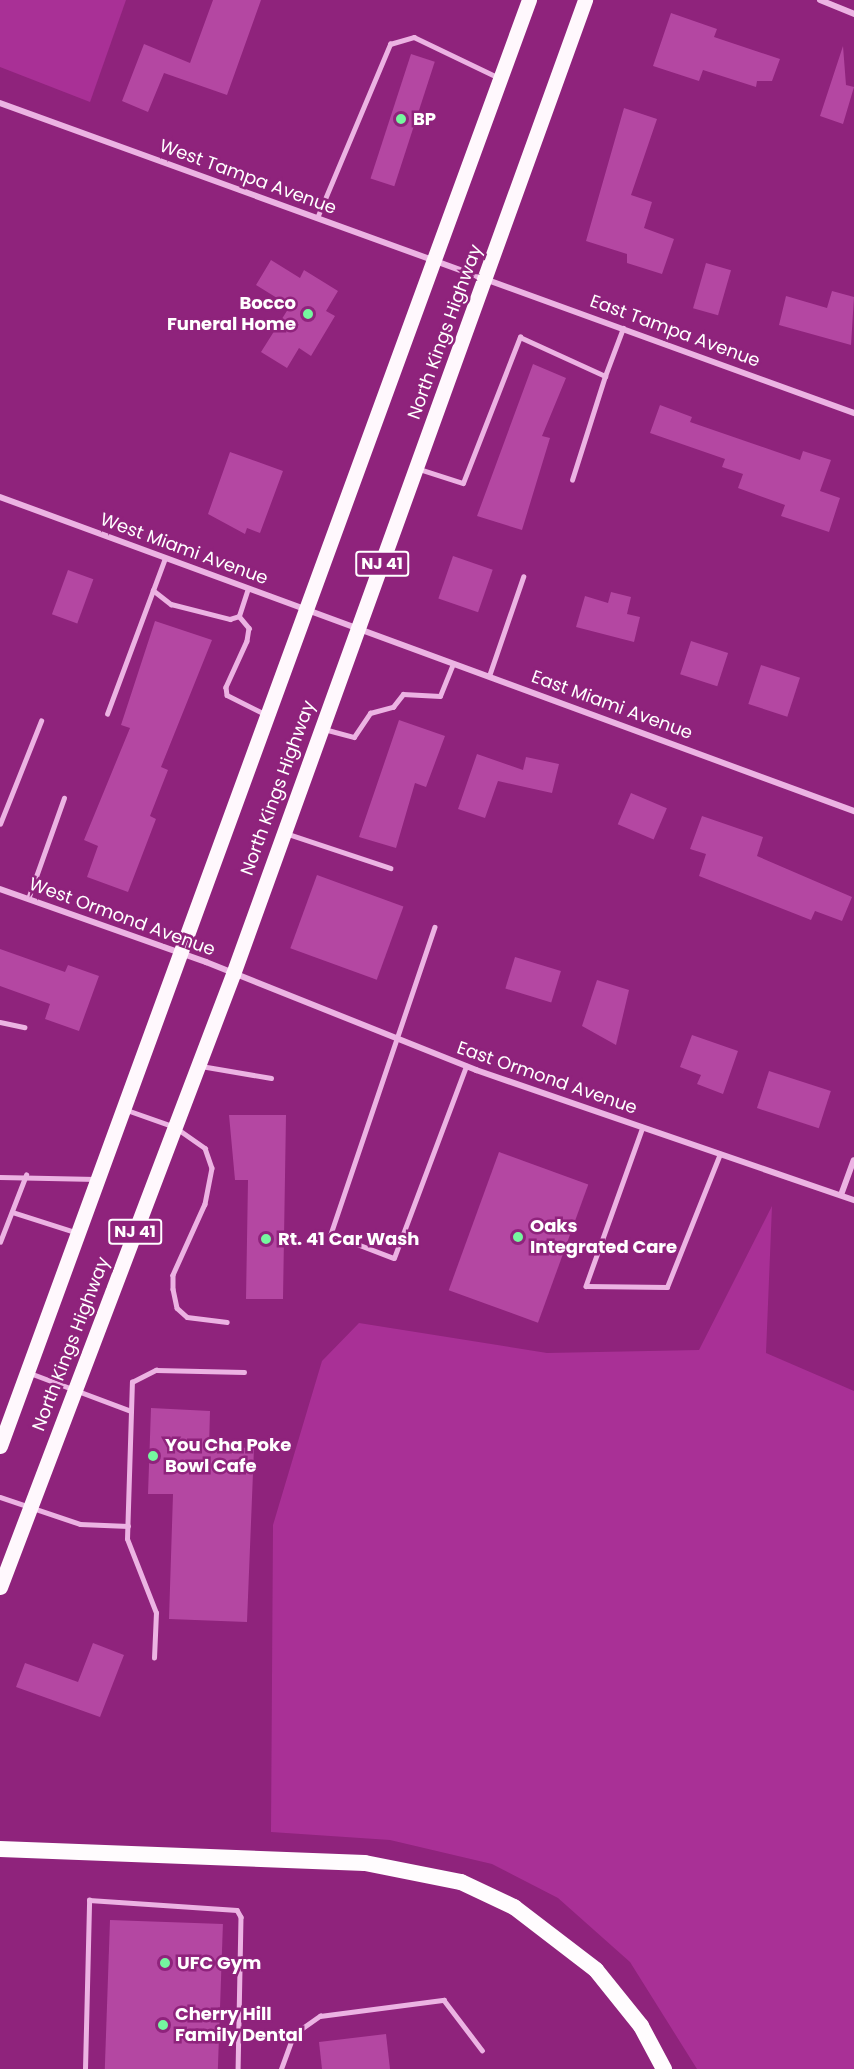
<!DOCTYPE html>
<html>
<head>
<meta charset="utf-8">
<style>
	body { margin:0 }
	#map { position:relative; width:854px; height:2069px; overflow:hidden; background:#8f237c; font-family:Poppins,sans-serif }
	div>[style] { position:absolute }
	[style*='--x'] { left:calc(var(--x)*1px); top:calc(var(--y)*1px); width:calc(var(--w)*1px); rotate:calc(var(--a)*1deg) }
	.green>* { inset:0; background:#a93096 }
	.building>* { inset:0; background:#b447a2; transform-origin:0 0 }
	.service>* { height:4.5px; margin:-2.25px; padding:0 2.25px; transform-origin:2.25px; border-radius:2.25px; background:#ecb3e3 }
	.minor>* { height:6px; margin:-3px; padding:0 3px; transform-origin:3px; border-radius:3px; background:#ecb3e3 }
	.primary>* { height:15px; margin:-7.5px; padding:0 7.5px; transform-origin:7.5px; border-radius:7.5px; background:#fff8fd }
	.trunk>* { height:16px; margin:-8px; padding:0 8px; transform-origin:8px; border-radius:8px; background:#fffcfe }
	.dots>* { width:16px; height:16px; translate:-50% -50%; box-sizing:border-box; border:3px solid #8f237c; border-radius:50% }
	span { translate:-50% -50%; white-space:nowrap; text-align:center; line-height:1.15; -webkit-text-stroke:5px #8f237c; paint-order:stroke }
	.shield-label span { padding:2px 4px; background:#8f237c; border:2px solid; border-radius:4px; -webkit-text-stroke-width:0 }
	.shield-label { font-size:16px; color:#fff; font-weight:700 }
	.poi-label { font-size:18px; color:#fff; font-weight:700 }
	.left { translate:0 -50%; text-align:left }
	.right { translate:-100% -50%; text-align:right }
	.street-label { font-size:18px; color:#fff }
</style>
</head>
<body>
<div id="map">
	<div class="green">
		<div style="clip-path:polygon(0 0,126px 0,90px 102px,0 67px)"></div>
		<div style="clip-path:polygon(772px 1206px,766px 1353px,854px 1391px,854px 2069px,697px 2069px,630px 1962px,558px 1898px,492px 1864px,390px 1840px,271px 1832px,273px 1525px,322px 1361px,359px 1323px,547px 1353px,699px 1350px)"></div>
	</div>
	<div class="building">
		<div style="clip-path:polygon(213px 0,261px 0,227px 95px,164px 73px,148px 112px,122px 101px,144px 44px,190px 63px)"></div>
		<div style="clip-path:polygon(671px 13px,717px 29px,714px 37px,780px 59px,772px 81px,757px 81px,756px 87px,703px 70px,699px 81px,653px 66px)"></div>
		<div style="clip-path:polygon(843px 46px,846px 85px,854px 87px,843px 124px,820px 116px)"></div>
		<div style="left:411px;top:54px;width:25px;height:131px;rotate:18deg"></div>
		<div style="clip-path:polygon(624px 108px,657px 119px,631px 195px,652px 202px,644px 228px,674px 239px,662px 274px,627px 263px,627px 254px,586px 241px)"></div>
		<div style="clip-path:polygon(271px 260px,300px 278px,304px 270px,338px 291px,326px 311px,335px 316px,311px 356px,299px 348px,287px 368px,261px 352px,290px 306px,256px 285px)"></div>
		<div style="left:706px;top:263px;width:26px;height:47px;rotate:16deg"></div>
		<div style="clip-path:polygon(832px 291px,854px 297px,851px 345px,779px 325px,786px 296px,827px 308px)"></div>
		<div style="clip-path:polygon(533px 364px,566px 378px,542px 436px,550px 438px,522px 530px,477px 516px)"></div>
		<div style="clip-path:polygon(660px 405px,692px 417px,690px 422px,800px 460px,803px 451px,831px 460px,820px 491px,840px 498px,829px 532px,781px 516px,785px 505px,738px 488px,743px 474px,722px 467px,725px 459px,650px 433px)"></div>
		<div style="clip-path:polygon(230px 452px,283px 471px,260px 533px,247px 528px,245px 534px,208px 514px)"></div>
		<div style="left:453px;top:556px;width:42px;height:45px;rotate:19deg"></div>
		<div style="left:68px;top:570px;width:27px;height:47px;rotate:20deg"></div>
		<div style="clip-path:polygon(611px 592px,631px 597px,627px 614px,640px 617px,634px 642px,576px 627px,585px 596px,608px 603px)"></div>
		<div style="clip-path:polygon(155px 621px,212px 640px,161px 767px,168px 770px,150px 816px,156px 819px,128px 892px,87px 877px,98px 846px,84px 840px,130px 728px,121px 725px)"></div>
		<div style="left:691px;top:641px;width:39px;height:35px;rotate:18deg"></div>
		<div style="left:761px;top:665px;width:41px;height:41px;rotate:18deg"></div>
		<div style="clip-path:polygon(399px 720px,445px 736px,426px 787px,415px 783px,396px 848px,359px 837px)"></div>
		<div style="clip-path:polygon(477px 754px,523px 770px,526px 757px,559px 764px,552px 793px,498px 781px,485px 818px,458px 809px)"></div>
		<div style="left:631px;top:793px;width:39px;height:34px;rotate:23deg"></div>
		<div style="clip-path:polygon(702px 816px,763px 837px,757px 856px,852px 897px,842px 921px,815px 911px,811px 920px,699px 876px,706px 854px,690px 849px)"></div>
		<div style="left:317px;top:875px;width:92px;height:78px;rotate:20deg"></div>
		<div style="clip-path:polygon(0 949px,65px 972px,68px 965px,99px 976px,79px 1031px,45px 1019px,50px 1004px,0 986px)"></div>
		<div style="left:515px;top:957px;width:48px;height:33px;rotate:17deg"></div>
		<div style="clip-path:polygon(597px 980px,629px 990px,616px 1045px,582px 1026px)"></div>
		<div style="clip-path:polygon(692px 1035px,738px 1051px,723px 1094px,697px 1084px,701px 1075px,680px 1067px)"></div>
		<div style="left:769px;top:1071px;width:65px;height:39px;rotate:18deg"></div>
		<div style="clip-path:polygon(229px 1115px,286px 1115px,283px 1299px,246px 1299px,248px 1180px,235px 1180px)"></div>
		<div style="left:499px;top:1152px;width:95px;height:147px;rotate:20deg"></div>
		<div style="clip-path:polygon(151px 1408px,210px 1411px,209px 1447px,254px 1448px,247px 1622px,169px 1619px,173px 1494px,148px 1494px)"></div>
		<div style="clip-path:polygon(93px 1643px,124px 1655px,100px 1717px,16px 1687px,25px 1663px,78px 1682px)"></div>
		<div style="left:110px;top:1920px;width:113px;height:149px;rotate:2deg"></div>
		<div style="clip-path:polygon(386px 2034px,390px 2069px,322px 2069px,319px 2042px)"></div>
	</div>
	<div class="service">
		<div style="--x:317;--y:218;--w:189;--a:-67.2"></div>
		<div style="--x:390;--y:44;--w:25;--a:-16"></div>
		<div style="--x:414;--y:37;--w:92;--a:25.7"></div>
		<div style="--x:419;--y:469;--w:46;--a:17.7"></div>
		<div style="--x:463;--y:483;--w:157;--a:-68.7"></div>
		<div style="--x:520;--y:337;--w:94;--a:24.6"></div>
		<div style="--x:605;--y:376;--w:51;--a:-69.4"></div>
		<div style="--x:572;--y:480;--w:109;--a:-72.4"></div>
		<div style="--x:153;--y:590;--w:23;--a:38"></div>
		<div style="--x:171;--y:604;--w:61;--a:14.3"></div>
		<div style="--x:230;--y:619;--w:9;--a:-18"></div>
		<div style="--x:239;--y:616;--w:29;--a:-72"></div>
		<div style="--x:239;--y:616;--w:16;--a:50"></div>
		<div style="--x:249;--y:628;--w:13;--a:99"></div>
		<div style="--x:247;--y:641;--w:51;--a:114.5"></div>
		<div style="--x:226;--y:687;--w:8;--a:83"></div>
		<div style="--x:227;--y:695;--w:42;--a:26.6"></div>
		<div style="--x:489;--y:676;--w:105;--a:-71"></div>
		<div style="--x:107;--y:714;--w:166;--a:-69.6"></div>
		<div style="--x:324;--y:729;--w:31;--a:15"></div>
		<div style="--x:354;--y:737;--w:29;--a:-56"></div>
		<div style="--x:370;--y:713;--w:24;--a:-15"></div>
		<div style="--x:393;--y:707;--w:16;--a:-52"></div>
		<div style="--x:403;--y:694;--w:37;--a:3"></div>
		<div style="--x:440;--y:696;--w:35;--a:-68"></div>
		<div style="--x:0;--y:824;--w:111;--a:-68.3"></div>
		<div style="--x:288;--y:834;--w:108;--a:18.4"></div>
		<div style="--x:28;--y:899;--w:107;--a:-70.4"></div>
		<div style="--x:435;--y:927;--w:324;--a:108.7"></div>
		<div style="--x:331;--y:1234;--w:67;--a:20.9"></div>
		<div style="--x:394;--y:1258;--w:205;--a:-69.4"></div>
		<div style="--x:0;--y:1022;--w:25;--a:12"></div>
		<div style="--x:201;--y:1066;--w:71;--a:9.7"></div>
		<div style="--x:127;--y:1110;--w:51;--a:19.5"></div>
		<div style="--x:175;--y:1127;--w:37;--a:35"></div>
		<div style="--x:205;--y:1148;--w:21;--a:71"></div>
		<div style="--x:212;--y:1168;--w:37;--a:101"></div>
		<div style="--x:205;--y:1204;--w:78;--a:114.3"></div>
		<div style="--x:173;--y:1275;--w:14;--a:90"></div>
		<div style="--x:173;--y:1289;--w:19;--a:78"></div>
		<div style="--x:177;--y:1308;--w:13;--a:42"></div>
		<div style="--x:187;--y:1317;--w:40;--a:7.1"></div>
		<div style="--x:643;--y:1127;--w:169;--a:109.7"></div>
		<div style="--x:586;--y:1286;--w:81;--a:0.7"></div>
		<div style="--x:667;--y:1287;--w:143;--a:-68.3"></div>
		<div style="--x:0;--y:1177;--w:96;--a:1.2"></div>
		<div style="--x:12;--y:1212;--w:66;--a:17.6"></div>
		<div style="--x:0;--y:1242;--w:72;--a:-68.8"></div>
		<div style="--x:30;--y:1373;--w:108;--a:20.6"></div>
		<div style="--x:0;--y:1497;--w:84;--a:18.6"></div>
		<div style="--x:80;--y:1524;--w:48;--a:2.4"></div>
		<div style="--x:154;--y:1658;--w:45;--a:-87.5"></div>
		<div style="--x:156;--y:1613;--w:79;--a:-111.4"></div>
		<div style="--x:127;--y:1539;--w:157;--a:-88.2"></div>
		<div style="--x:132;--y:1382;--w:27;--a:-27"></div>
		<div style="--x:156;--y:1370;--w:88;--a:1.3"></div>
		<div style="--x:85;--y:2069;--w:169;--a:-88.6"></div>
		<div style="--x:89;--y:1900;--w:148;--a:3.9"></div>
		<div style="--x:237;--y:1910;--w:8;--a:60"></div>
		<div style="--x:241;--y:1917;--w:152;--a:91.1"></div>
		<div style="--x:281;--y:2069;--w:37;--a:-70"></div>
		<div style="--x:294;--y:2034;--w:32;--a:-35"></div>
		<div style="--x:320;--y:2016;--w:125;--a:-7.4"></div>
		<div style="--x:444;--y:2000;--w:63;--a:52.8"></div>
	</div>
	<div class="minor">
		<div style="--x:820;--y:0;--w:37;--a:22"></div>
		<div style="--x:0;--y:103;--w:909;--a:19.95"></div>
		<div style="--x:0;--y:497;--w:910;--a:20.19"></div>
		<div style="--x:0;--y:889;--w:219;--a:19.5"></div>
		<div style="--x:206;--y:962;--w:291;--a:21.8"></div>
		<div style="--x:476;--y:1070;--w:400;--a:19"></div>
		<div style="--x:841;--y:1195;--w:37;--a:-70"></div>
	</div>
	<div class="primary">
		<div style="--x:0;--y:1446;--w:1540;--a:-69.91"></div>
		<div style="--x:0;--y:1587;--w:656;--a:-69.19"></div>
		<div style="--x:233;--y:974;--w:1036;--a:-70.13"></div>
	</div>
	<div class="trunk">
		<div style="--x:0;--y:1849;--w:365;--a:2.2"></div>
		<div style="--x:365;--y:1863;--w:98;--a:11.2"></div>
		<div style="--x:461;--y:1882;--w:59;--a:25.3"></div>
		<div style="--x:514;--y:1907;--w:103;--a:37.5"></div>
		<div style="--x:596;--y:1970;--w:72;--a:51.2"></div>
		<div style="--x:641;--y:2026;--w:49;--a:61.9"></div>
	</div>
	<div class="dots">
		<div style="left:401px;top:119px;background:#75f79f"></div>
		<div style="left:308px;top:314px;background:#75f79f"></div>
		<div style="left:518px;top:1237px;background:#75f79f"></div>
		<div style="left:266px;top:1239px;background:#75f79f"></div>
		<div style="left:153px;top:1456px;background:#75f79f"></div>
		<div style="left:165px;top:1963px;background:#75f79f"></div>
		<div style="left:163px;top:2025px;background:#75f79f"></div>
	</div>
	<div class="shield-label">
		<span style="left:382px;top:564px">NJ 41</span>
		<span style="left:135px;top:1232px">NJ 41</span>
	</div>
	<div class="poi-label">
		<span class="left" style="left:413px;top:119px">BP</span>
		<span class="right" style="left:296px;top:314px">Bocco<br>Funeral Home</span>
		<span class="left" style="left:530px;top:1237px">Oaks<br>Integrated Care</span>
		<span class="left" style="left:278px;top:1239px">Rt. 41 Car Wash</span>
		<span class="left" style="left:165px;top:1456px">You Cha Poke<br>Bowl Cafe</span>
		<span class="left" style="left:177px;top:1963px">UFC Gym</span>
		<span class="left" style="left:175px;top:2025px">Cherry Hill<br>Family Dental</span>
	</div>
	<div class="street-label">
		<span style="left:248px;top:177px;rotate:20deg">West Tampa Avenue</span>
		<span style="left:675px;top:331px;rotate:20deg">East Tampa Avenue</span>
		<span style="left:445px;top:332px;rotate:-70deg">North Kings Highway</span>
		<span style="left:184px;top:549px;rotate:20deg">West Miami Avenue</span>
		<span style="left:612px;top:705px;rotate:20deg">East Miami Avenue</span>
		<span style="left:278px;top:788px;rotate:-70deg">North Kings Highway</span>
		<span style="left:122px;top:917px;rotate:20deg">West Ormond Avenue</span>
		<span style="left:547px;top:1078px;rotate:19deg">East Ormond Avenue</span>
		<span style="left:71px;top:1344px;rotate:-69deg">North Kings Highway</span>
	</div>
</div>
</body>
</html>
